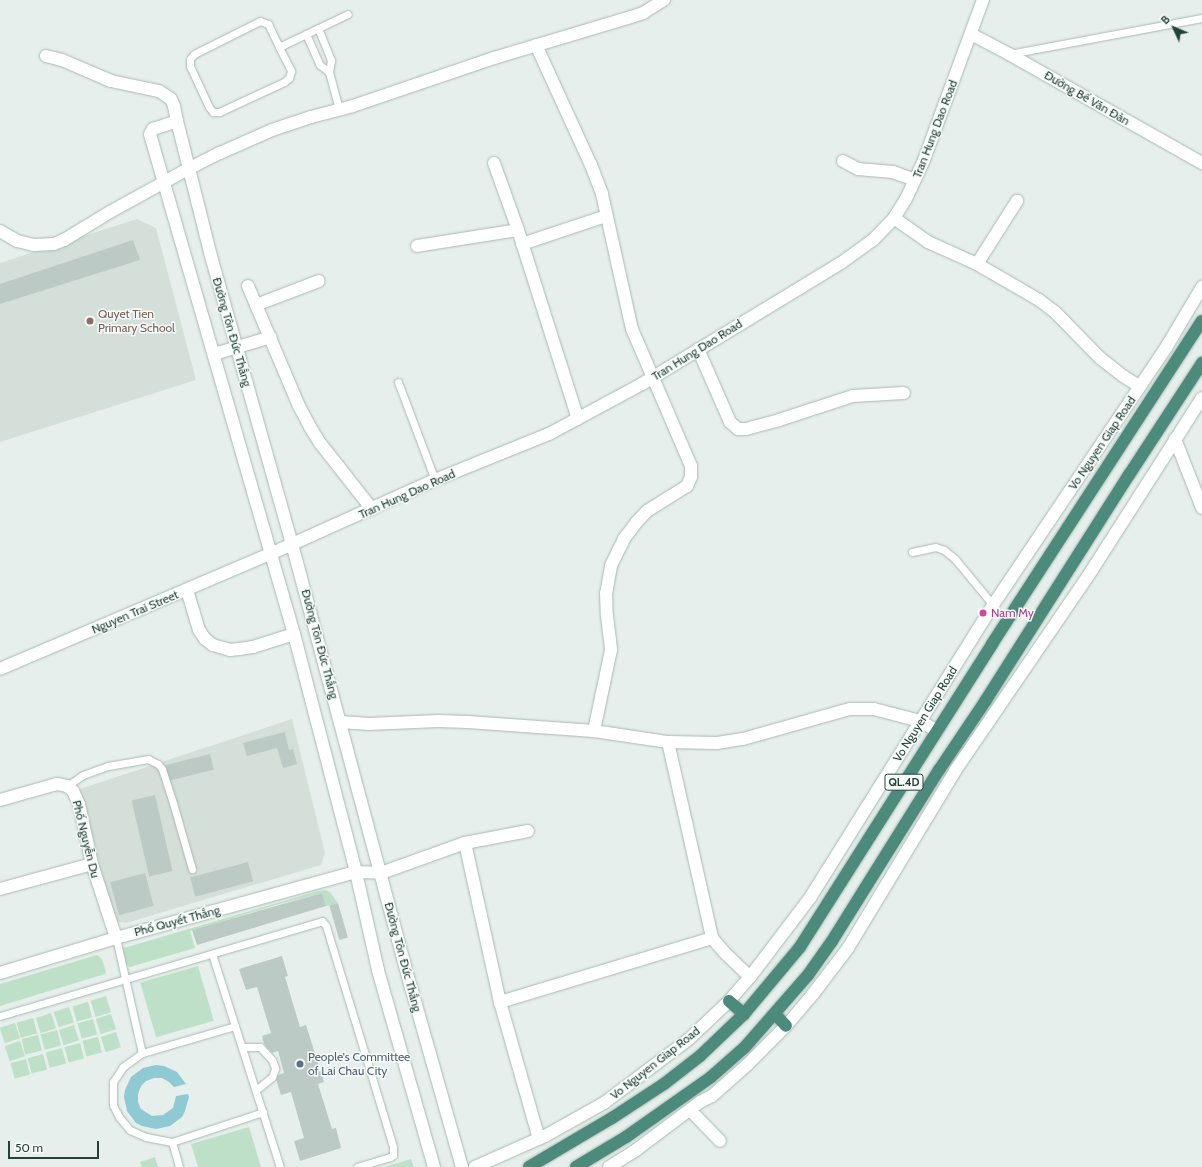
<!DOCTYPE html>
<html>
<head>
<meta charset="utf-8">
<style>
	body { margin:0 }
	#map { position:relative; width:1202px; height:1167px; overflow:hidden; background:#e6efeb; font-family:Cabin,sans-serif }
	div>[style] { position:absolute }
	[style*='--x'] { left:calc(var(--x)*1px); top:calc(var(--y)*1px); width:calc(var(--w)*1px); rotate:calc(var(--a)*1deg) }
	.built>* { inset:0; background:#d4dfda }
	.green>* { inset:0; background:#bfe0c8; transform-origin:0 0 }
	.water>* { inset:0; background:#8ec9d4 }
	.building>* { inset:0; background:#bbcac4; transform-origin:0 0 }
	.roads { filter:drop-shadow(0 0 1px #a8b8b2) drop-shadow(0 0 1px #a8b8b2) }
	.service>* { height:7px; margin:-3.5px; padding:0 3.5px; transform-origin:3.5px; border-radius:3.5px; background:#fff }
	.minor>* { height:12px; margin:-6px; padding:0 6px; transform-origin:6px; border-radius:6px; background:#fff }
	.tertiary>* { height:12px; margin:-6px; padding:0 6px; transform-origin:6px; border-radius:6px; background:#fff }
	.secondary>* { height:12px; margin:-6px; padding:0 6px; transform-origin:6px; border-radius:6px; background:#fff }
	.trunk>* { height:12px; margin:-6px; padding:0 6px; transform-origin:6px; border-radius:6px; background:#4c8a7c }
	.dots>* { width:11px; height:11px; translate:-50% -50%; box-sizing:border-box; border:2px solid #f7fbf9; border-radius:50% }
	span { translate:-50% -50%; white-space:nowrap; text-align:center; line-height:1.15; -webkit-text-stroke:3px #f7fbf9; paint-order:stroke }
	.shield-label span { padding:1px 3px; background:#f7fbf9; border:1px solid; border-radius:3px; -webkit-text-stroke-width:0 }
	.shield-label { font-size:11px; color:#24423a; font-weight:700 }
	.street-label { font-size:12px; color:#24423a }
	.education-label { font-size:12px; color:#785e54 }
	.left { translate:0 -50%; text-align:left }
	.hotel-label { font-size:12px; color:#b23c85 }
	.service-label { font-size:12px; color:#4e5e75 }
	.north { position:absolute; left:1154px; top:8px; width:40px; height:40px; -webkit-text-stroke:3px #f7fbf9; paint-order:stroke; rotate:314deg; font-size:11px; font-weight:700; line-height:16px; text-align:center; color:#24423a }
	.north::after { content:''; display:block; margin:auto; width:14px; height:18px; background:#24423a; clip-path:polygon(50% 0,100% 100%,50% 72%,0 100%) }
	.scale { position:absolute; left:8px; top:1141px; width:91px; height:18px; box-sizing:border-box; border:2px solid #24423a; border-top:0; padding-left:5px; font-size:12px; line-height:14px; white-space:nowrap; color:#24423a; -webkit-text-stroke:3px #f7fbf9; paint-order:stroke }
</style>
</head>
<body>
<div id="map">
	<div class="built">
		<div style="clip-path:polygon(137px 219px,156px 228px,196px 380px,0 442px,0 263px)"></div>
		<div style="clip-path:polygon(292px 719px,325px 853px,321px 865px,126px 923px,114px 921px,80px 789px)"></div>
	</div>
	<div class="green">
		<div style="clip-path:polygon(325px 890px,330px 892px,338px 903px,326px 906px,322px 893px,276px 905px,190px 931px,195px 948px,130px 967px,126px 964px,123px 950px,124px 948px,318px 891px)"></div>
		<div style="clip-path:polygon(97px 955px,102px 959px,106px 972px,105px 974px,0 1006px,0 984px)"></div>
		<div style="left:198px;top:966px;width:57px;height:60px;rotate:74deg"></div>
		<div style="left:106px;top:996px;width:17px;height:16px;rotate:73deg"></div>
		<div style="left:88px;top:1002px;width:16px;height:16px;rotate:75deg"></div>
		<div style="left:69px;top:1007px;width:16px;height:16px;rotate:72deg"></div>
		<div style="left:51px;top:1013px;width:16px;height:16px;rotate:72deg"></div>
		<div style="left:111px;top:1014px;width:16px;height:16px;rotate:72deg"></div>
		<div style="left:33px;top:1018px;width:16px;height:17px;rotate:75deg"></div>
		<div style="left:93px;top:1019px;width:16px;height:16px;rotate:75deg"></div>
		<div style="left:15px;top:1023px;width:16px;height:16px;rotate:72deg"></div>
		<div style="left:74px;top:1025px;width:16px;height:16px;rotate:72deg"></div>
		<div style="left:57px;top:1030px;width:16px;height:17px;rotate:75deg"></div>
		<div style="left:116px;top:1032px;width:16px;height:16px;rotate:72deg"></div>
		<div style="left:38px;top:1035px;width:16px;height:17px;rotate:76deg"></div>
		<div style="left:98px;top:1037px;width:16px;height:16px;rotate:76deg"></div>
		<div style="left:20px;top:1041px;width:16px;height:16px;rotate:72deg"></div>
		<div style="left:80px;top:1043px;width:16px;height:16px;rotate:75deg"></div>
		<div style="left:62px;top:1048px;width:16px;height:17px;rotate:75deg"></div>
		<div style="left:43px;top:1054px;width:16px;height:16px;rotate:75deg"></div>
		<div style="left:26px;top:1059px;width:16px;height:16px;rotate:75deg"></div>
		<div style="clip-path:polygon(249px 1127px,261px 1167px,198px 1167px,191px 1144px)"></div>
		<div style="clip-path:polygon(155px 1157px,158px 1167px,142px 1167px,140px 1162px)"></div>
		<div style="clip-path:polygon(411px 1159px,414px 1167px,385px 1167px)"></div>
	</div>
	<div class="water">
		<div style="clip-path:polygon(156px 1065px,164px 1066px,177px 1072px,186px 1084px,174px 1087px,169px 1082px,162px 1078px,154px 1078px,146px 1081px,141px 1086px,138px 1094px,138px 1102px,141px 1109px,152px 1116px,163px 1115px,173px 1108px,176px 1096px,188px 1094px,189px 1097px,185px 1111px,182px 1117px,170px 1126px,156px 1129px,142px 1126px,136px 1123px,127px 1111px,124px 1097px,125px 1090px,131px 1077px,143px 1068px)"></div>
	</div>
	<div class="building">
		<div style="clip-path:polygon(133px 240px,140px 260px,0 304px,0 284px)"></div>
		<div style="clip-path:polygon(285px 732px,289px 750px,293px 749px,297px 764px,283px 768px,277px 748px,247px 756px,243px 743px)"></div>
		<div style="left:210px;top:754px;width:16px;height:46px;rotate:76deg"></div>
		<div style="left:155px;top:795px;width:78px;height:24px;rotate:77deg"></div>
		<div style="left:248px;top:862px;width:20px;height:60px;rotate:75deg"></div>
		<div style="left:145px;top:873px;width:34px;height:36px;rotate:75deg"></div>
		<div style="clip-path:polygon(322px 893px,326px 906px,197px 945px,192px 930px)"></div>
		<div style="left:338px;top:903px;width:36px;height:9px;rotate:74deg"></div>
		<div style="clip-path:polygon(282px 956px,288px 976px,285px 977px,300px 1027px,306px 1025px,324px 1082px,318px 1084px,332px 1129px,336px 1128px,341px 1148px,300px 1161px,294px 1141px,304px 1138px,291px 1092px,281px 1095px,276px 1079px,278px 1075px,284px 1073px,278px 1051px,272px 1053px,264px 1044px,262px 1036px,271px 1033px,257px 987px,246px 990px,239px 969px)"></div>
	</div>
	<div class="roads">
		<div class="service">
			<div style="--x:260;--y:21;--w:9;--a:21"></div>
			<div style="--x:268;--y:24;--w:25;--a:64"></div>
			<div style="--x:279;--y:47;--w:27;--a:63"></div>
			<div style="--x:291;--y:71;--w:7;--a:106"></div>
			<div style="--x:289;--y:78;--w:6;--a:141"></div>
			<div style="--x:284;--y:82;--w:72;--a:155.2"></div>
			<div style="--x:219;--y:112;--w:6;--a:180"></div>
			<div style="--x:213;--y:112;--w:6;--a:-129"></div>
			<div style="--x:209;--y:107;--w:45;--a:-114.9"></div>
			<div style="--x:190;--y:66;--w:7;--a:-90"></div>
			<div style="--x:190;--y:59;--w:6;--a:-51"></div>
			<div style="--x:194;--y:54;--w:74;--a:-26.6"></div>
			<div style="--x:318;--y:28;--w:35;--a:68"></div>
			<div style="--x:331;--y:60;--w:12;--a:99"></div>
			<div style="--x:329;--y:72;--w:38;--a:75"></div>
			<div style="--x:306;--y:34;--w:34;--a:66"></div>
			<div style="--x:320;--y:65;--w:11;--a:38"></div>
			<div style="--x:279;--y:47;--w:76;--a:-25.6"></div>
			<div style="--x:1009;--y:54;--w:196;--a:-10.6"></div>
			<div style="--x:398;--y:382;--w:105;--a:69.3"></div>
			<div style="--x:912;--y:552;--w:24;--a:-12"></div>
			<div style="--x:935;--y:547;--w:9;--a:18"></div>
			<div style="--x:944;--y:550;--w:14;--a:39"></div>
			<div style="--x:955;--y:559;--w:60;--a:50.4"></div>
			<div style="--x:67;--y:786;--w:19;--a:-35"></div>
			<div style="--x:83;--y:775;--w:27;--a:-20"></div>
			<div style="--x:108;--y:766;--w:41;--a:-9.9"></div>
			<div style="--x:148;--y:759;--w:11;--a:27"></div>
			<div style="--x:158;--y:764;--w:6;--a:51"></div>
			<div style="--x:162;--y:769;--w:36;--a:72"></div>
			<div style="--x:173;--y:803;--w:69;--a:73.9"></div>
			<div style="--x:116;--y:938;--w:118;--a:77.3"></div>
			<div style="--x:212;--y:954;--w:224;--a:72.3"></div>
			<div style="--x:0;--y:1016;--w:336;--a:-16.4"></div>
			<div style="--x:322;--y:921;--w:6;--a:51"></div>
			<div style="--x:326;--y:926;--w:231;--a:73.1"></div>
			<div style="--x:393;--y:1147;--w:8;--a:90"></div>
			<div style="--x:393;--y:1155;--w:4;--a:146"></div>
			<div style="--x:390;--y:1157;--w:34;--a:163"></div>
			<div style="--x:235;--y:1026;--w:97;--a:163.8"></div>
			<div style="--x:142;--y:1053;--w:24;--a:144"></div>
			<div style="--x:123;--y:1067;--w:18;--a:124"></div>
			<div style="--x:113;--y:1082;--w:23;--a:90"></div>
			<div style="--x:113;--y:1105;--w:13;--a:63"></div>
			<div style="--x:119;--y:1117;--w:17;--a:50"></div>
			<div style="--x:130;--y:1130;--w:17;--a:24"></div>
			<div style="--x:146;--y:1137;--w:26;--a:11"></div>
			<div style="--x:172;--y:1142;--w:96;--a:-18.2"></div>
			<div style="--x:242;--y:1047;--w:18;--a:0"></div>
			<div style="--x:260;--y:1047;--w:18;--a:47"></div>
			<div style="--x:272;--y:1060;--w:9;--a:69"></div>
			<div style="--x:275;--y:1068;--w:9;--a:108"></div>
			<div style="--x:272;--y:1077;--w:21;--a:141"></div>
			<div style="--x:172;--y:1142;--w:26;--a:74"></div>
		</div>
		<div class="minor">
			<div style="--x:536;--y:45;--w:132;--a:65.4"></div>
			<div style="--x:591;--y:165;--w:31;--a:69"></div>
			<div style="--x:602;--y:194;--w:138;--a:77.5"></div>
			<div style="--x:632;--y:329;--w:149;--a:66.7"></div>
			<div style="--x:691;--y:466;--w:11;--a:90"></div>
			<div style="--x:691;--y:477;--w:10;--a:114"></div>
			<div style="--x:687;--y:486;--w:47;--a:148"></div>
			<div style="--x:647;--y:511;--w:16;--a:133"></div>
			<div style="--x:636;--y:523;--w:20;--a:127"></div>
			<div style="--x:624;--y:539;--w:30;--a:116"></div>
			<div style="--x:611;--y:566;--w:27;--a:100"></div>
			<div style="--x:606;--y:593;--w:23;--a:88"></div>
			<div style="--x:607;--y:616;--w:34;--a:83"></div>
			<div style="--x:611;--y:650;--w:83;--a:101.9"></div>
			<div style="--x:46;--y:56;--w:16;--a:14"></div>
			<div style="--x:62;--y:60;--w:53;--a:23.2"></div>
			<div style="--x:111;--y:81;--w:49;--a:11.8"></div>
			<div style="--x:159;--y:91;--w:14;--a:34"></div>
			<div style="--x:171;--y:99;--w:8;--a:67"></div>
			<div style="--x:174;--y:106;--w:15;--a:79"></div>
			<div style="--x:843;--y:161;--w:17;--a:28"></div>
			<div style="--x:858;--y:169;--w:35;--a:5"></div>
			<div style="--x:893;--y:172;--w:23;--a:20"></div>
			<div style="--x:494;--y:163;--w:71;--a:70.3"></div>
			<div style="--x:518;--y:230;--w:198;--a:72.4"></div>
			<div style="--x:894;--y:218;--w:42;--a:35.2"></div>
			<div style="--x:928;--y:242;--w:54;--a:24.2"></div>
			<div style="--x:977;--y:264;--w:72;--a:30.1"></div>
			<div style="--x:1039;--y:300;--w:20;--a:37"></div>
			<div style="--x:1055;--y:312;--w:64;--a:45.6"></div>
			<div style="--x:1100;--y:358;--w:29;--a:38"></div>
			<div style="--x:1123;--y:376;--w:19;--a:32"></div>
			<div style="--x:0;--y:231;--w:20;--a:30"></div>
			<div style="--x:17;--y:241;--w:17;--a:13"></div>
			<div style="--x:34;--y:245;--w:20;--a:-3"></div>
			<div style="--x:54;--y:244;--w:11;--a:-22"></div>
			<div style="--x:64;--y:240;--w:54;--a:-31.3"></div>
			<div style="--x:110;--y:212;--w:89;--a:-28.9"></div>
			<div style="--x:188;--y:169;--w:36;--a:-27"></div>
			<div style="--x:220;--y:153;--w:57;--a:-23.9"></div>
			<div style="--x:272;--y:130;--w:41;--a:-18.4"></div>
			<div style="--x:311;--y:117;--w:43;--a:-14.7"></div>
			<div style="--x:353;--y:106;--w:149;--a:-18.8"></div>
			<div style="--x:494;--y:58;--w:143;--a:-16.7"></div>
			<div style="--x:631;--y:17;--w:13;--a:-18"></div>
			<div style="--x:643;--y:13;--w:25;--a:-32"></div>
			<div style="--x:522;--y:244;--w:89;--a:-18.4"></div>
			<div style="--x:417;--y:246;--w:102;--a:-9"></div>
			<div style="--x:977;--y:264;--w:75;--a:-57.6"></div>
			<div style="--x:248;--y:286;--w:130;--a:67"></div>
			<div style="--x:299;--y:406;--w:24;--a:62"></div>
			<div style="--x:310;--y:427;--w:19;--a:58"></div>
			<div style="--x:320;--y:443;--w:84;--a:51.8"></div>
			<div style="--x:256;--y:305;--w:67;--a:-20.9"></div>
			<div style="--x:698;--y:349;--w:80;--a:66.3"></div>
			<div style="--x:730;--y:422;--w:11;--a:41"></div>
			<div style="--x:738;--y:429;--w:8;--a:0"></div>
			<div style="--x:746;--y:429;--w:34;--a:-15"></div>
			<div style="--x:779;--y:420;--w:78;--a:-18"></div>
			<div style="--x:853;--y:396;--w:51;--a:-3.4"></div>
			<div style="--x:214;--y:354;--w:59;--a:-16.6"></div>
			<div style="--x:1175;--y:439;--w:74;--a:68.6"></div>
			<div style="--x:187;--y:590;--w:42;--a:73.3"></div>
			<div style="--x:199;--y:630;--w:11;--a:56"></div>
			<div style="--x:205;--y:639;--w:10;--a:37"></div>
			<div style="--x:213;--y:645;--w:18;--a:16"></div>
			<div style="--x:230;--y:650;--w:9;--a:-6"></div>
			<div style="--x:239;--y:649;--w:14;--a:-8"></div>
			<div style="--x:253;--y:647;--w:43;--a:-17.6"></div>
			<div style="--x:341;--y:722;--w:28;--a:4"></div>
			<div style="--x:369;--y:724;--w:69;--a:-2.5"></div>
			<div style="--x:438;--y:721;--w:30;--a:2"></div>
			<div style="--x:468;--y:722;--w:126;--a:4.1"></div>
			<div style="--x:594;--y:731;--w:75;--a:8.5"></div>
			<div style="--x:668;--y:742;--w:49;--a:1.2"></div>
			<div style="--x:717;--y:743;--w:26;--a:-9"></div>
			<div style="--x:743;--y:739;--w:111;--a:-15.7"></div>
			<div style="--x:850;--y:709;--w:24;--a:0"></div>
			<div style="--x:874;--y:709;--w:48;--a:14.6"></div>
			<div style="--x:920;--y:721;--w:20;--a:30"></div>
			<div style="--x:668;--y:742;--w:201;--a:77.3"></div>
			<div style="--x:712;--y:938;--w:18;--a:49"></div>
			<div style="--x:724;--y:952;--w:36;--a:44"></div>
			<div style="--x:0;--y:800;--w:59;--a:-15.7"></div>
			<div style="--x:57;--y:784;--w:10;--a:11"></div>
			<div style="--x:67;--y:786;--w:8;--a:40"></div>
			<div style="--x:73;--y:791;--w:14;--a:65"></div>
			<div style="--x:79;--y:804;--w:61;--a:77.8"></div>
			<div style="--x:92;--y:864;--w:78;--a:72"></div>
			<div style="--x:465;--y:843;--w:163;--a:77.6"></div>
			<div style="--x:500;--y:1002;--w:142;--a:74.1"></div>
			<div style="--x:0;--y:889;--w:95;--a:-15.2"></div>
			<div style="--x:0;--y:973;--w:121;--a:-16.8"></div>
			<div style="--x:116;--y:938;--w:249;--a:-15.4"></div>
			<div style="--x:356;--y:872;--w:25;--a:2"></div>
			<div style="--x:381;--y:873;--w:89;--a:-19.7"></div>
			<div style="--x:465;--y:843;--w:64;--a:-10.8"></div>
			<div style="--x:500;--y:1002;--w:221;--a:-16.8"></div>
			<div style="--x:690;--y:1110;--w:43;--a:45.9"></div>
		</div>
		<div class="tertiary">
			<div style="--x:434;--y:1167;--w:205;--a:-105.9"></div>
			<div style="--x:378;--y:970;--w:100;--a:-102.7"></div>
			<div style="--x:356;--y:872;--w:246;--a:-104.6"></div>
			<div style="--x:294;--y:634;--w:520;--a:-106.07"></div>
			<div style="--x:150;--y:134;--w:6;--a:-59"></div>
			<div style="--x:153;--y:129;--w:25;--a:-18"></div>
			<div style="--x:177;--y:121;--w:139;--a:75.9"></div>
			<div style="--x:211;--y:256;--w:299;--a:74.3"></div>
			<div style="--x:292;--y:544;--w:459;--a:75"></div>
			<div style="--x:411;--y:987;--w:187;--a:74.2"></div>
			<div style="--x:475;--y:1167;--w:77;--a:-23.9"></div>
			<div style="--x:545;--y:1136;--w:68;--a:-29.2"></div>
			<div style="--x:604;--y:1103;--w:106;--a:-37"></div>
			<div style="--x:689;--y:1039;--w:55;--a:-43.5"></div>
			<div style="--x:729;--y:1001;--w:32;--a:-49"></div>
			<div style="--x:750;--y:977;--w:99;--a:-52.8"></div>
			<div style="--x:810;--y:898;--w:345;--a:-58"></div>
			<div style="--x:993;--y:605;--w:312;--a:-56.1"></div>
			<div style="--x:1167;--y:346;--w:69;--a:-59.3"></div>
			<div style="--x:609;--y:1167;--w:32;--a:-32"></div>
			<div style="--x:636;--y:1150;--w:80;--a:-36.9"></div>
			<div style="--x:700;--y:1102;--w:13;--a:-27"></div>
			<div style="--x:712;--y:1096;--w:47;--a:-41.5"></div>
			<div style="--x:747;--y:1065;--w:55;--a:-45"></div>
			<div style="--x:786;--y:1026;--w:42;--a:-49.8"></div>
			<div style="--x:813;--y:994;--w:58;--a:-52.7"></div>
			<div style="--x:848;--y:948;--w:207;--a:-58.8"></div>
			<div style="--x:955;--y:771;--w:243;--a:-55.7"></div>
			<div style="--x:1092;--y:570;--w:204;--a:-57.4"></div>
		</div>
		<div class="secondary">
			<div style="--x:971;--y:34;--w:43;--a:27.8"></div>
			<div style="--x:1009;--y:54;--w:222;--a:29.5"></div>
			<div style="--x:0;--y:669;--w:293;--a:-23.1"></div>
			<div style="--x:270;--y:554;--w:181;--a:-24.2"></div>
			<div style="--x:435;--y:480;--w:123;--a:-22"></div>
			<div style="--x:549;--y:434;--w:106;--a:-28.3"></div>
			<div style="--x:642;--y:384;--w:233;--a:-31.3"></div>
			<div style="--x:841;--y:263;--w:39;--a:-36"></div>
			<div style="--x:873;--y:240;--w:30;--a:-46"></div>
			<div style="--x:894;--y:218;--w:22;--a:-58"></div>
			<div style="--x:906;--y:199;--w:43;--a:-65.2"></div>
			<div style="--x:924;--y:160;--w:171;--a:-69.8"></div>
		</div>
		<div class="trunk">
			<div style="--x:729;--y:1001;--w:20;--a:41"></div>
			<div style="--x:775;--y:1014;--w:16;--a:47"></div>
			<div style="--x:529;--y:1167;--w:96;--a:-30.6"></div>
			<div style="--x:612;--y:1118;--w:62;--a:-33.2"></div>
			<div style="--x:664;--y:1084;--w:46;--a:-37.9"></div>
			<div style="--x:700;--y:1056;--w:61;--a:-43.7"></div>
			<div style="--x:744;--y:1014;--w:87;--a:-50.1"></div>
			<div style="--x:800;--y:947;--w:359;--a:-57.6"></div>
			<div style="--x:992;--y:644;--w:385;--a:-57"></div>
			<div style="--x:576;--y:1167;--w:58;--a:-31"></div>
			<div style="--x:626;--y:1137;--w:104;--a:-35.2"></div>
			<div style="--x:711;--y:1077;--w:45;--a:-41.4"></div>
			<div style="--x:745;--y:1047;--w:96;--a:-48.8"></div>
			<div style="--x:808;--y:975;--w:42;--a:-54.8"></div>
			<div style="--x:832;--y:941;--w:202;--a:-58"></div>
			<div style="--x:939;--y:770;--w:84;--a:-56.1"></div>
			<div style="--x:986;--y:700;--w:267;--a:-57.6"></div>
			<div style="--x:1129;--y:475;--w:134;--a:-56.9"></div>
		</div>
	</div>
	<div class="dots">
		<div style="left:90px;top:321px;background:#8d6e63"></div>
		<div style="left:983px;top:613px;background:#d1479c"></div>
		<div style="left:300px;top:1064px;background:#5c6f8a"></div>
	</div>
	<div class="shield-label">
		<span style="left:904px;top:782px">QL.4D</span>
	</div>
	<div class="street-label">
		<span style="left:1087px;top:98px;rotate:30deg">Đường Bế Văn Đàn</span>
		<span style="left:935px;top:129px;rotate:-69deg">Tran Hung Dao Road</span>
		<span style="left:232px;top:332px;rotate:74deg">Đường Tôn Đức Thắng</span>
		<span style="left:697px;top:350px;rotate:-32deg">Tran Hung Dao Road</span>
		<span style="left:1102px;top:443px;rotate:-56deg">Vo Nguyen Giap Road</span>
		<span style="left:407px;top:494px;rotate:-24deg">Tran Hung Dao Road</span>
		<span style="left:135px;top:612px;rotate:-23deg">Nguyen Trai Street</span>
		<span style="left:320px;top:644px;rotate:75deg">Đường Tôn Đức Thắng</span>
		<span style="left:925px;top:714px;rotate:-58deg">Vo Nguyen Giap Road</span>
		<span style="left:86px;top:839px;rotate:76deg">Phố Nguyễn Du</span>
		<span style="left:177px;top:921px;rotate:-15deg">Phố Quyết Thắng</span>
		<span style="left:403px;top:957px;rotate:75deg">Đường Tôn Đức Thắng</span>
		<span style="left:655px;top:1063px;rotate:-38deg">Vo Nguyen Giap Road</span>
	</div>
	<div class="education-label">
		<span class="left" style="left:98px;top:321px">Quyet Tien<br>Primary School</span>
	</div>
	<div class="hotel-label">
		<span class="left" style="left:991px;top:613px">Nam My</span>
	</div>
	<div class="service-label">
		<span class="left" style="left:308px;top:1064px">People's Committee<br>of Lai Chau City</span>
	</div>
	<div class="north">B</div>
	<div class="scale">50 m</div>
</div>
</body>
</html>
